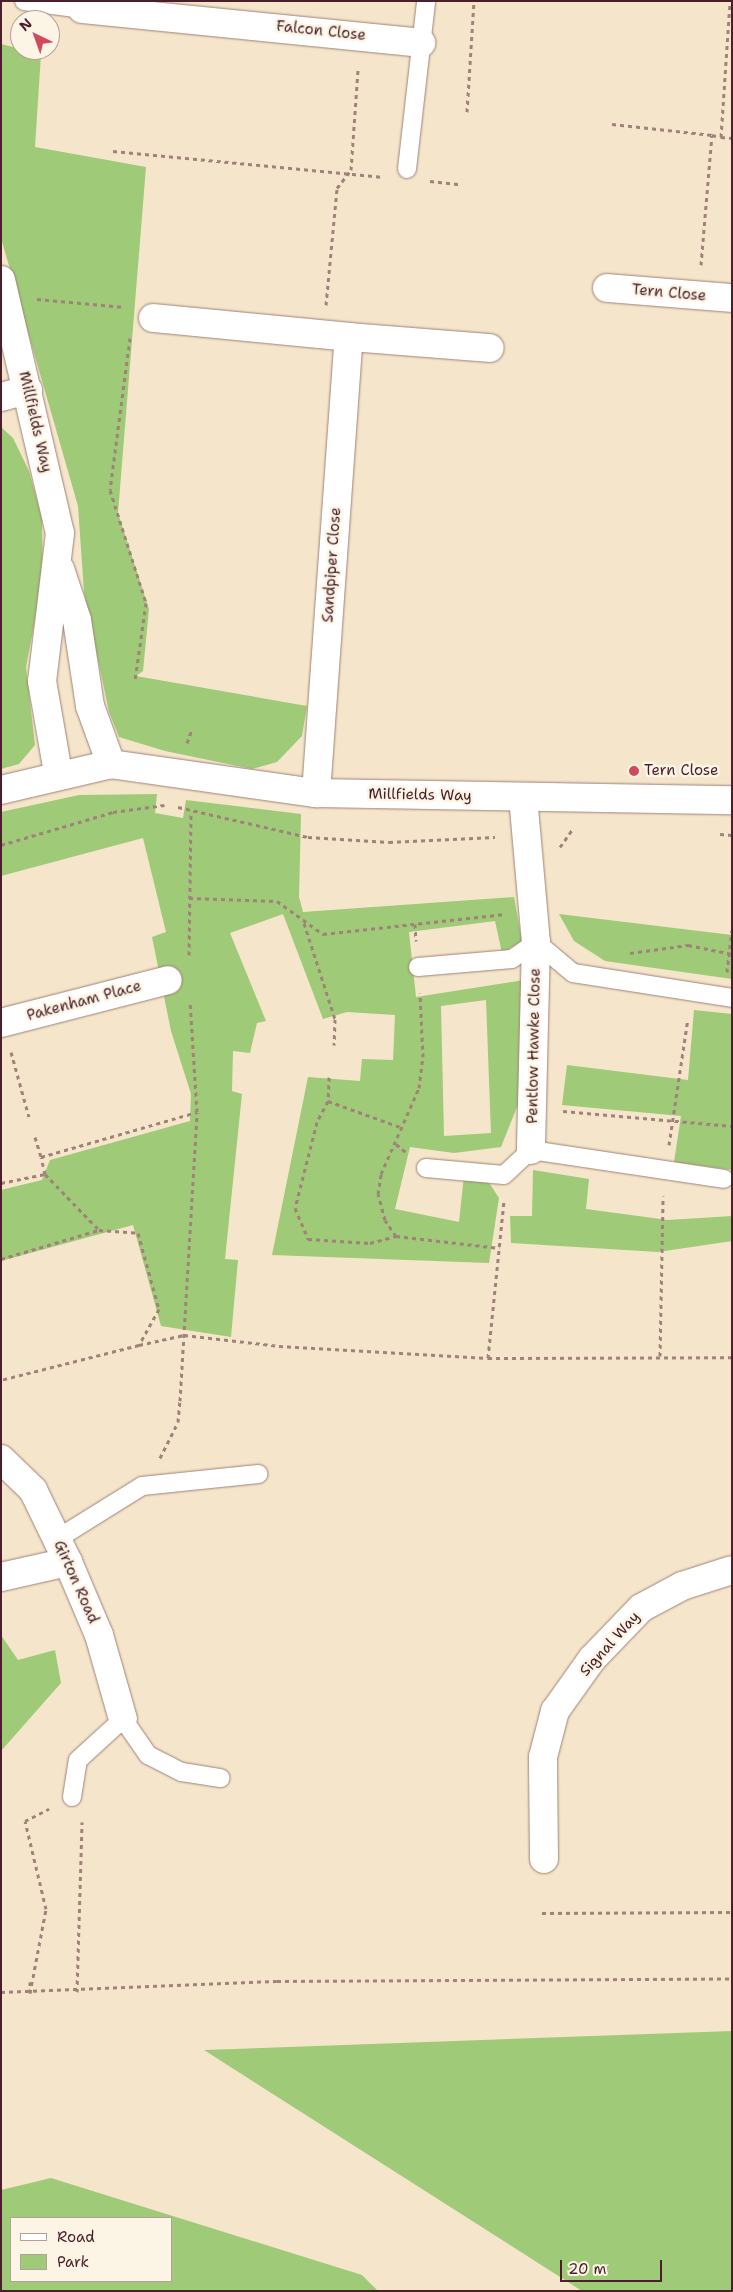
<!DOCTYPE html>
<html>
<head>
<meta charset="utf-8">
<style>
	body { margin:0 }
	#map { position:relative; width:733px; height:2292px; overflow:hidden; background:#f5e5ca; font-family:"Shantell Sans",sans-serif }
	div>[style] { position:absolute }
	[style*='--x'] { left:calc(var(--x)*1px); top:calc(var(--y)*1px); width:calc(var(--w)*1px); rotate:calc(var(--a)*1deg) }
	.green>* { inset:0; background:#9fca77 }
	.path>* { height:3px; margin-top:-1.5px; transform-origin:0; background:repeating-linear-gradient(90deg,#a0827a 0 4px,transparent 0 8px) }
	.roads { filter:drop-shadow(0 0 1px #a0827a) drop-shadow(0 0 1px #a0827a) }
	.service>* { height:18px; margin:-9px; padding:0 9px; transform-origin:9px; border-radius:9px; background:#fff }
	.minor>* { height:28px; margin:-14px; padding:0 14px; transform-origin:14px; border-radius:14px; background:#fff }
	.tertiary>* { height:28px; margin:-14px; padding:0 14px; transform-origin:14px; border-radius:14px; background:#fff }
	.dots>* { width:14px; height:14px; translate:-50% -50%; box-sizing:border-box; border:2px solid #fcf5e5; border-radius:50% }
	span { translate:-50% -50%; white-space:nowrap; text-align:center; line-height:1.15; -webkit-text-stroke:5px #fcf5e5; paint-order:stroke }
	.street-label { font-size:15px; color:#4a1f2b }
	.poi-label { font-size:15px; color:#4a1f2b }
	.left { translate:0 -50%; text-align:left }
	.frame { position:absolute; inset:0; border:2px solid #4a1f2b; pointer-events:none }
	.legend { position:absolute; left:10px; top:2217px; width:162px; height:65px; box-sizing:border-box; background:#fcf5e5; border:1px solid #b59f9b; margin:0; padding:6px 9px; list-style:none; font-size:15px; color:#4a1f2b }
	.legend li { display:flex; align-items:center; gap:10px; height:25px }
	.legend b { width:25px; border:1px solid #b59f9b }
	.north { position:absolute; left:10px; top:10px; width:50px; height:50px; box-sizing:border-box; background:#fcf5e5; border:1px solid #b59f9b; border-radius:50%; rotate:318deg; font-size:14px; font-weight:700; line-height:20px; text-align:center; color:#4a1f2b }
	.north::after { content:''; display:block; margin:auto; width:18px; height:22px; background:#d1495b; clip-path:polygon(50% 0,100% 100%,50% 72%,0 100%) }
	.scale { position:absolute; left:560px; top:2260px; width:102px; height:22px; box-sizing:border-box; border:2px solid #4a1f2b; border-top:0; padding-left:6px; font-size:15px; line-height:18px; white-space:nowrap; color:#4a1f2b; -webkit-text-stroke:4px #fcf5e5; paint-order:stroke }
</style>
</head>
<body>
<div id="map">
	<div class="green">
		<div style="clip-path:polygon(1px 44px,41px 54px,35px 147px,146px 167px,118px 513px,149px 609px,143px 671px,136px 676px,307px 706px,302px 736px,277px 762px,252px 769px,165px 751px,119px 737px,109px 712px,84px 592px,78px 506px,1px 238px)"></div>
		<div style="clip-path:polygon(1px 427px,13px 438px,29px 471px,42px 518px,43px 579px,26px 667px,35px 745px,19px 764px,1px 769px)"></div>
		<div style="clip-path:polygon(evenodd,157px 794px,155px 813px,183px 818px,186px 800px,301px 814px,299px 897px,303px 912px,514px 897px,522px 941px,502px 953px,495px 921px,409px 932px,416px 997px,531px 979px,519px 1102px,501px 1147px,454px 1153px,410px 1147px,395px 1209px,459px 1222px,464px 1175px,486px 1178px,499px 1198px,489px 1263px,272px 1255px,308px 1077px,360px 1081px,362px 1059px,393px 1060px,395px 1015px,347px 1012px,323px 1019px,283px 914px,230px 933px,266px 1021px,257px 1023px,250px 1053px,233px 1051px,232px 1091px,242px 1094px,225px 1259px,238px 1260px,231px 1337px,161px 1326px,133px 1225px,1px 1261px,1px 1190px,42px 1180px,50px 1160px,190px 1121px,191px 1094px,171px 1031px,152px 937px,166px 932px,143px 838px,1px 876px,1px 812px,79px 795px,157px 794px,486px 1000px,491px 1133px,444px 1136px,441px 1006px,486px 1000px)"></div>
		<div style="clip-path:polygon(559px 914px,732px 935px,732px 979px,605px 961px,574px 941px)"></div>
		<div style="clip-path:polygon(694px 1010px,732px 1014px,732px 1170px,674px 1162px,681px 1116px,562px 1105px,567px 1065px,688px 1080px)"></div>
		<div style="clip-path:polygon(533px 1170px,589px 1179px,586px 1209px,668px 1220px,732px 1216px,732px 1241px,658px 1252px,511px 1243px,510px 1216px,532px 1216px)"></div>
		<div style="clip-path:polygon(1px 1635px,18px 1660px,55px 1650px,61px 1683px,1px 1751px)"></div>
		<div style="clip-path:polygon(732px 2031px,732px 2291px,582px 2291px,204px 2050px)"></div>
		<div style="clip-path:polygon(evenodd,51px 2178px,362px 2275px,378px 2291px,1px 2291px,1px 2190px,51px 2178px,11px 2218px,171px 2218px,171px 2281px,11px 2281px,11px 2218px)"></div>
	</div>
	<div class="path">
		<div style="--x:467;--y:112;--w:111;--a:-86.4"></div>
		<div style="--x:612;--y:124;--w:101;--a:6.3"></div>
		<div style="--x:721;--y:137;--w:11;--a:5"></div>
		<div style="--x:113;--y:151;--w:269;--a:5.5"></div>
		<div style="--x:430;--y:181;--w:30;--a:6"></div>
		<div style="--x:701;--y:265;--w:130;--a:-85.2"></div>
		<div style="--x:712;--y:135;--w:9;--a:13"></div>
		<div style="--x:721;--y:137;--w:136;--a:-86.2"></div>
		<div style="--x:37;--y:299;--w:88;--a:5.2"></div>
		<div style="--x:326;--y:305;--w:118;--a:-84.6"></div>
		<div style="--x:337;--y:188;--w:23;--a:-52"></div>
		<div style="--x:351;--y:170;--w:101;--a:-86"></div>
		<div style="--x:130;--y:338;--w:153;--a:97.5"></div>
		<div style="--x:110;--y:490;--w:119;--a:72.3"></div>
		<div style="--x:146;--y:603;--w:78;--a:98.1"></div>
		<div style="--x:187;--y:743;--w:15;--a:-70"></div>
		<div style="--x:178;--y:807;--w:133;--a:13"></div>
		<div style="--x:308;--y:837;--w:81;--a:3.5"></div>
		<div style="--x:389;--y:842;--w:106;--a:-2.7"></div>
		<div style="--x:720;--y:834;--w:12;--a:5"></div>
		<div style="--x:1;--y:845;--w:117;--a:-16.4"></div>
		<div style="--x:113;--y:812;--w:52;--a:-7.7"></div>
		<div style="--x:560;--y:847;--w:21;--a:-55"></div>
		<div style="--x:189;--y:898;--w:88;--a:2"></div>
		<div style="--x:277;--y:901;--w:57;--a:35.7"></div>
		<div style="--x:323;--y:934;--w:181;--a:-6.3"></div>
		<div style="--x:304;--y:923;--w:101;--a:72.1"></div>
		<div style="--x:335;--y:1019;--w:26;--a:92"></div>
		<div style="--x:415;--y:924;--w:17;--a:87"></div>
		<div style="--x:630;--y:953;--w:59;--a:-7.9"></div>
		<div style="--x:688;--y:945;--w:45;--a:11.6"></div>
		<div style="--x:189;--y:955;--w:142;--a:-89.2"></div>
		<div style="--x:727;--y:972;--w:42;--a:-83.2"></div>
		<div style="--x:11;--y:1052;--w:67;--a:74.5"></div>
		<div style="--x:329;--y:1077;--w:24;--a:92"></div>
		<div style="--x:328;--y:1101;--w:24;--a:118"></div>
		<div style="--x:317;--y:1122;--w:89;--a:104.3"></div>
		<div style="--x:295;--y:1208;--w:34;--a:67"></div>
		<div style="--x:308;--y:1239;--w:62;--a:3.7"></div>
		<div style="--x:370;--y:1243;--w:27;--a:-15"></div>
		<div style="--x:396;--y:1236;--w:104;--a:6.6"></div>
		<div style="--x:328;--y:1101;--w:80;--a:19.8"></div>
		<div style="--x:563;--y:1111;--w:170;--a:5.1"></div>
		<div style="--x:35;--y:1137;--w:21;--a:73"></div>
		<div style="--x:396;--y:1144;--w:14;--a:39"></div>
		<div style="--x:669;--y:1145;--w:128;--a:-81.5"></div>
		<div style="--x:45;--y:1174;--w:78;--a:46"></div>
		<div style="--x:1;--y:1183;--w:45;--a:-11.6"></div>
		<div style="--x:45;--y:1174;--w:17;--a:-103"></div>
		<div style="--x:41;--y:1157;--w:162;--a:-16.1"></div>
		<div style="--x:396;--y:1236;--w:19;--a:-125"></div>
		<div style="--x:385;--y:1220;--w:27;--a:-105"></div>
		<div style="--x:378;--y:1194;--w:20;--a:-81"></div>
		<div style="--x:381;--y:1174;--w:94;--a:-66.2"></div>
		<div style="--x:419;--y:1088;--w:31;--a:-83"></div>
		<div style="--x:423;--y:1057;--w:64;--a:-92.7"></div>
		<div style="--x:1;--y:1259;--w:102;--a:-16.5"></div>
		<div style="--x:99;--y:1230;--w:39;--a:4"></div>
		<div style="--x:138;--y:1233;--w:79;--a:74.6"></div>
		<div style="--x:159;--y:1309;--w:41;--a:119.1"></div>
		<div style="--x:139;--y:1345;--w:142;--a:165.8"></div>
		<div style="--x:139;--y:1345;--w:46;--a:-12.5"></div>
		<div style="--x:184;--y:1335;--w:96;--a:6.6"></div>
		<div style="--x:279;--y:1346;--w:209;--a:3.3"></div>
		<div style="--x:488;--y:1358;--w:244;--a:-0.2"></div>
		<div style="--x:660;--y:1356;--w:160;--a:-88.9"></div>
		<div style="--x:488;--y:1358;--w:159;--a:-84.2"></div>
		<div style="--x:160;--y:1458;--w:40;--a:-63.4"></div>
		<div style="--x:178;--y:1422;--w:21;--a:-85"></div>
		<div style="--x:180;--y:1401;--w:289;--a:-86.6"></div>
		<div style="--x:197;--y:1112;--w:111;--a:-93.6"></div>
		<div style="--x:542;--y:1913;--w:190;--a:-0.3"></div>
		<div style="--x:30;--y:1982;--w:11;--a:90"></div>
		<div style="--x:30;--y:1993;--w:86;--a:-79.2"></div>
		<div style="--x:46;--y:1909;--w:90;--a:-103.4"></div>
		<div style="--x:25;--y:1821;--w:27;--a:-27"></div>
		<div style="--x:1;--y:1992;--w:276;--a:-2.3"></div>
		<div style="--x:277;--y:1981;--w:455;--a:-0.3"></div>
		<div style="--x:77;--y:1992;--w:170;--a:-88.3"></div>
	</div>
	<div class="roads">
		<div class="service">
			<div style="--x:24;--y:1;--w:59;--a:7.9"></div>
			<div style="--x:407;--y:169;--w:169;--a:-83.5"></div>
			<div style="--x:418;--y:967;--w:94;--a:-4.9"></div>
			<div style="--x:512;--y:959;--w:29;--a:-35"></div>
			<div style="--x:536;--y:942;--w:48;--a:40"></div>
			<div style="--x:573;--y:973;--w:161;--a:8.9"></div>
			<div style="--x:426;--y:1168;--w:78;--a:5.1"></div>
			<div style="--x:504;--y:1175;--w:37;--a:-43"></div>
			<div style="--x:531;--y:1150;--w:195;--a:8.5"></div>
			<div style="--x:57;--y:1539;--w:100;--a:-31.9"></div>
			<div style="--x:142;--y:1486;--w:117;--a:-5.9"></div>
			<div style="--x:72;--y:1797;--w:37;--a:-81"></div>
			<div style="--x:78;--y:1760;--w:61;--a:-42.3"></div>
			<div style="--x:123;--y:1719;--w:44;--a:55.2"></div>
			<div style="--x:148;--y:1755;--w:38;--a:27"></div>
			<div style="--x:182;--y:1772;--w:39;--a:9"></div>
		</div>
		<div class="minor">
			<div style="--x:82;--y:9;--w:341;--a:5.7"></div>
			<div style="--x:607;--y:288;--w:125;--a:4.6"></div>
			<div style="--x:153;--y:318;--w:197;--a:5.5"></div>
			<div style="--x:1;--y:397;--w:28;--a:-15"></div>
			<div style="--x:316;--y:793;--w:457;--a:-85.9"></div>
			<div style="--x:349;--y:337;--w:141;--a:4.5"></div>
			<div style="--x:523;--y:797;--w:146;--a:84.9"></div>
			<div style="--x:536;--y:942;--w:208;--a:91.4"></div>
			<div style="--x:1;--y:1023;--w:172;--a:-14.4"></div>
			<div style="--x:1;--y:1459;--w:45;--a:44.1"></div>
			<div style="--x:33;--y:1490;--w:80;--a:64.1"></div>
			<div style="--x:68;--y:1562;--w:79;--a:67"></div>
			<div style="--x:99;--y:1635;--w:87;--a:74.1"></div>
			<div style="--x:1;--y:1577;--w:69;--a:-12.6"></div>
			<div style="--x:544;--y:1859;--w:102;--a:-90.6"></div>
			<div style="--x:543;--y:1757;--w:48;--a:-75.4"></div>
			<div style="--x:555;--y:1711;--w:64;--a:-54.6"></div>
			<div style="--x:592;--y:1659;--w:71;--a:-46.1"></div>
			<div style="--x:641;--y:1608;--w:47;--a:-28.2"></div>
			<div style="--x:682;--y:1586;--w:52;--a:-17.7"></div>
		</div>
		<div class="tertiary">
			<div style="--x:1;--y:280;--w:260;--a:76.9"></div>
			<div style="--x:60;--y:533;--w:149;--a:96.9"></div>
			<div style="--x:42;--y:681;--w:93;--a:80.1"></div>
			<div style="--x:60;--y:569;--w:54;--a:71.6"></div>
			<div style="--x:77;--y:620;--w:87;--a:81.4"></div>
			<div style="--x:90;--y:706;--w:62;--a:70.1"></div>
			<div style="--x:1;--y:790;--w:113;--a:-13.3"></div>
			<div style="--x:111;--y:764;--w:207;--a:8.1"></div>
			<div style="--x:316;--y:793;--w:416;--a:1"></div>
		</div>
	</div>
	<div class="dots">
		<div style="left:634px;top:771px;background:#d1495b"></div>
	</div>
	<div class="street-label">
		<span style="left:321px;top:31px;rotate:6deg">Falcon Close</span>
		<span style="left:669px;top:293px;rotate:5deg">Tern Close</span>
		<span style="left:35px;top:422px;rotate:77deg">Millfields Way</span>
		<span style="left:332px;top:565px;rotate:-86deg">Sandpiper Close</span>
		<span style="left:420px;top:795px;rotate:1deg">Millfields Way</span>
		<span style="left:84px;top:1001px;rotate:-15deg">Pakenham Place</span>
		<span style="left:534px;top:1046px;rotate:-89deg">Pentlow Hawke Close</span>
		<span style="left:76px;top:1582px;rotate:66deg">Girton Road</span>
		<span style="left:610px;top:1644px;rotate:-48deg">Signal Way</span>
	</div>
	<div class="poi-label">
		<span class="left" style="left:644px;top:771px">Tern Close</span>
	</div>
	<div class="frame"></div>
	<ul class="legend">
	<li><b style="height:6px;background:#fff"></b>Road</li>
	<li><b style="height:14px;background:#9fca77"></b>Park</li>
	</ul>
	<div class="north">N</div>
	<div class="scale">20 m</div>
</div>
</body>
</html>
